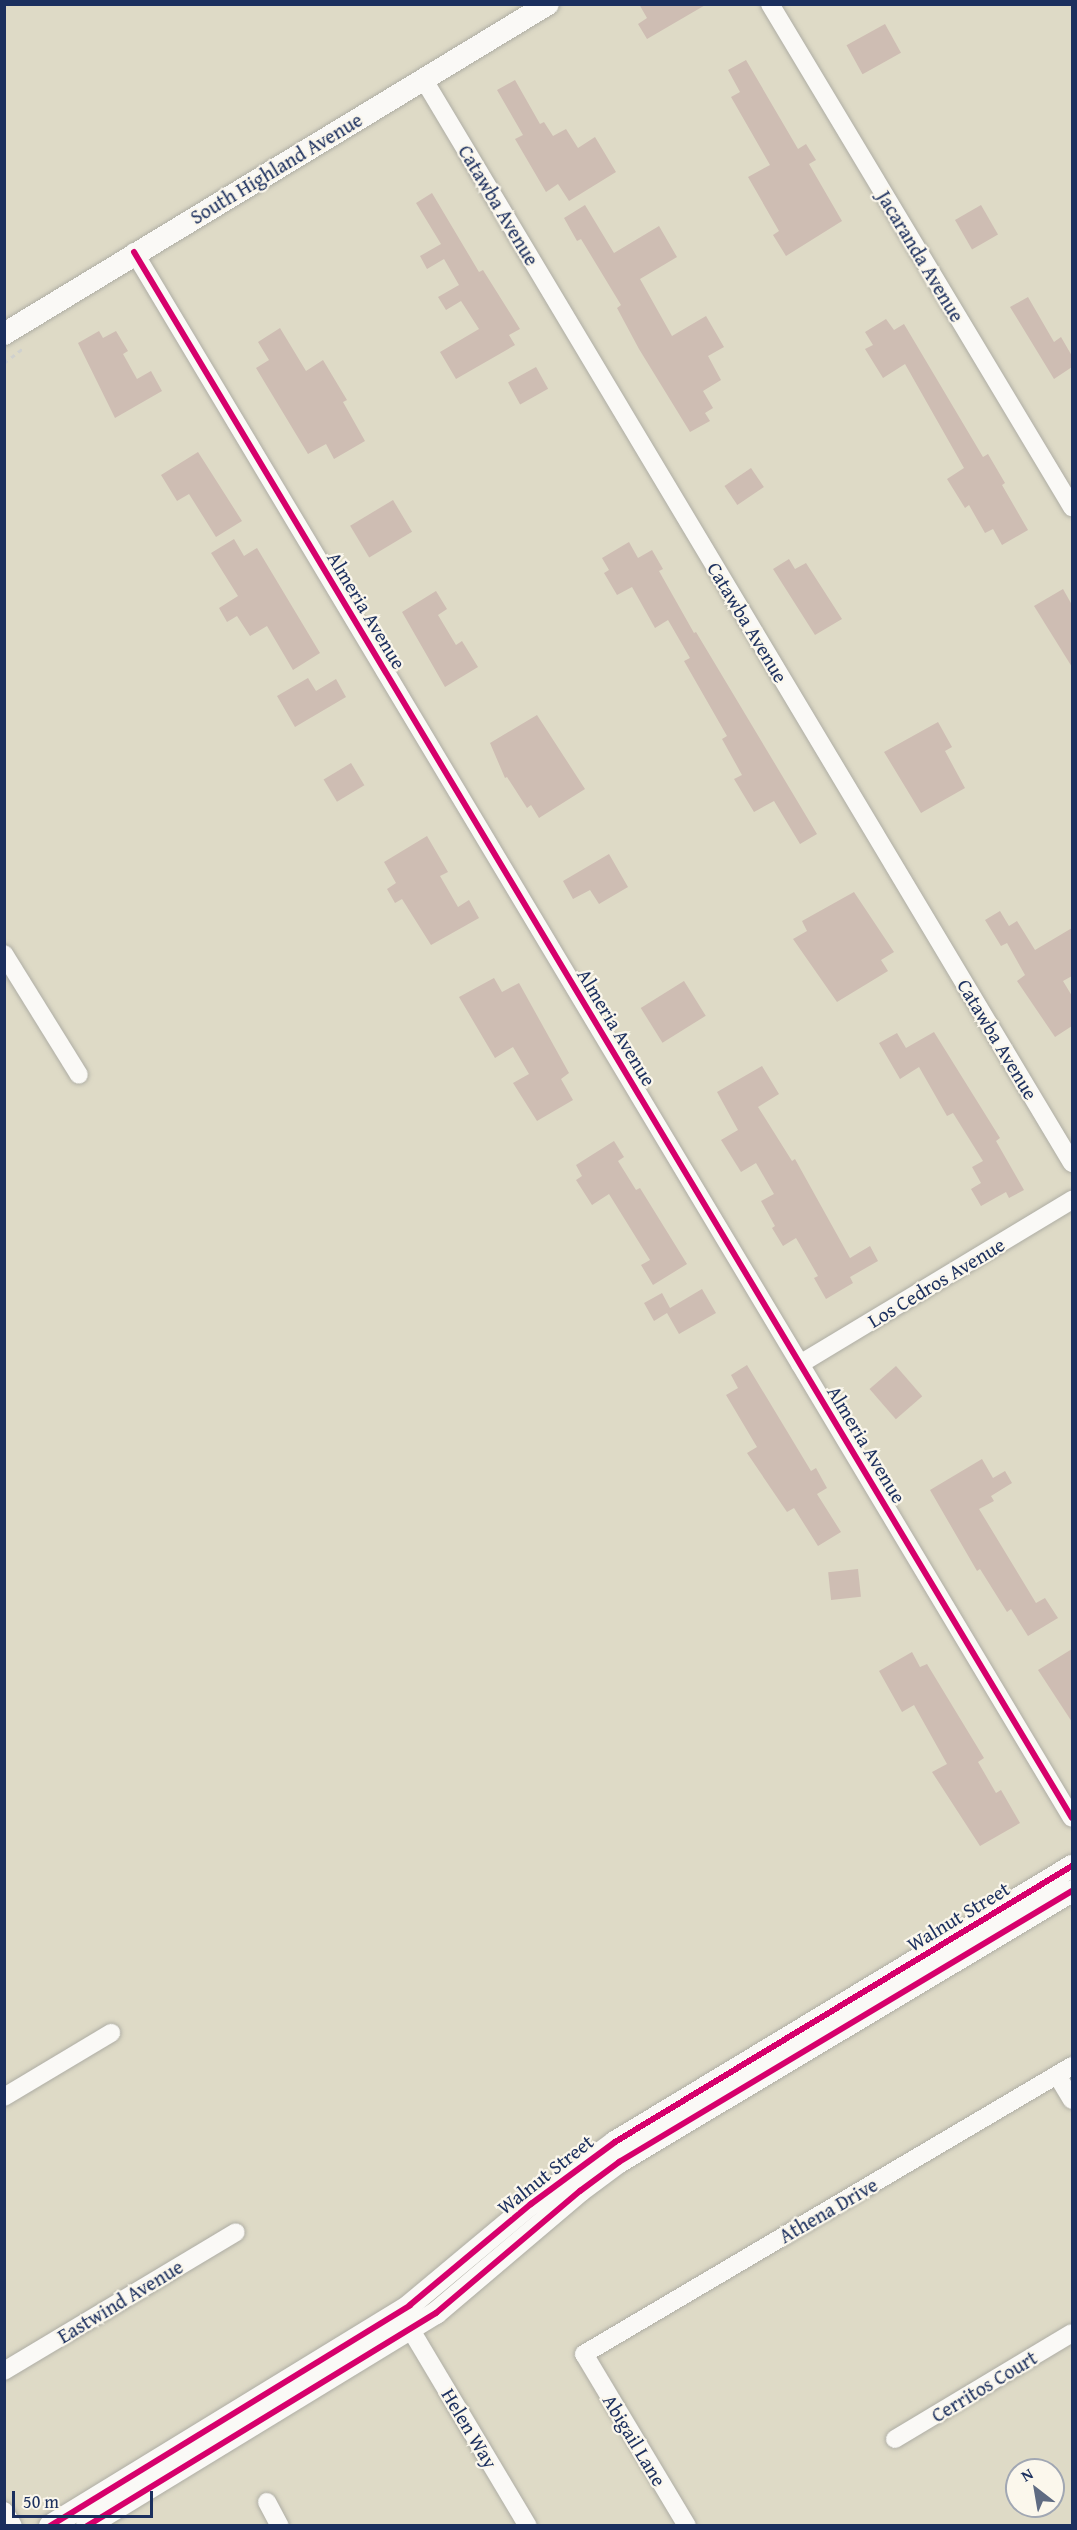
<!DOCTYPE html>
<html>
<head>
<meta charset="utf-8">
<style>
	body { margin:0 }
	#map { position:relative; width:1077px; height:2530px; overflow:hidden; background:#dedac6; font-family:"Gentium Book Plus",serif }
	div>[style] { position:absolute }
	[style*='--x'] { left:calc(var(--x)*1px); top:calc(var(--y)*1px); width:calc(var(--w)*1px); rotate:calc(var(--a)*1deg) }
	.building>* { inset:0; background:#cebdb3; transform-origin:0 0 }
	.path>* { height:3px; margin-top:-1.5px; transform-origin:0; background:repeating-linear-gradient(90deg,#d0d1ce 0 4.5px,transparent 0 9px) }
	.roads { filter:drop-shadow(0 0 2px #aeada4) drop-shadow(0 0 2px #aeada4) }
	.minor>* { height:18px; margin:-9px; padding:0 9px; transform-origin:9px; border-radius:9px; background:#faf9f6 }
	.tertiary>* { height:22px; margin:-11px; padding:0 11px; transform-origin:11px; border-radius:11px; background:#faf9f6 }
	.cycleway>* { height:6px; margin:-3px; padding:0 3px; transform-origin:3px; border-radius:3px; background:#d6006c }
	span { translate:-50% -50%; white-space:nowrap; text-align:center; line-height:1.15; -webkit-text-stroke:4.5px #fbf7ec; paint-order:stroke }
	.street-label { font-size:20px; color:#1b2f5e }
	.frame { position:absolute; inset:0; border:6px solid #1b2f5e; pointer-events:none }
	.north { position:absolute; left:1005px; top:2458px; width:60px; height:60px; box-sizing:border-box; background:#fbf7ec; border:2px solid #a1a7b3; border-radius:50%; rotate:329deg; font-size:16px; font-weight:700; line-height:24px; text-align:center; color:#1b2f5e }
	.north::after { content:''; display:block; margin:auto; width:21px; height:27px; background:#5f6b82; clip-path:polygon(50% 0,100% 100%,50% 72%,0 100%) }
	.scale { position:absolute; left:12px; top:2491px; width:141px; height:27px; box-sizing:border-box; border:3px solid #1b2f5e; border-top:0; padding-left:8px; font-size:18px; line-height:21px; white-space:nowrap; color:#1b2f5e; -webkit-text-stroke:4px #fbf7ec; paint-order:stroke }
</style>
</head>
<body>
<div id="map">
	<div class="building">
		<div style="clip-path:polygon(639px 4px,707px 4px,647px 39px,638px 24px,647px 18px)"></div>
		<div style="left:885px;top:24px;width:33px;height:44px;rotate:61deg"></div>
		<div style="clip-path:polygon(746px 60px,798px 149px,806px 144px,816px 160px,809px 164px,842px 221px,786px 256px,773px 235px,779px 231px,748px 177px,770px 165px,731px 97px,740px 92px,728px 70px)"></div>
		<div style="clip-path:polygon(515px 80px,540px 124px,544px 122px,553px 136px,566px 129px,578px 148px,595px 137px,616px 172px,569px 201px,558px 184px,546px 192px,515px 139px,523px 135px,497px 90px)"></div>
		<div style="clip-path:polygon(432px 193px,479px 272px,483px 270px,520px 329px,509px 335px,515px 345px,456px 379px,440px 352px,479px 329px,461px 301px,446px 310px,438px 297px,459px 285px,444px 259px,427px 269px,420px 256px,441px 244px,416px 203px)"></div>
		<div style="clip-path:polygon(585px 205px,614px 253px,659px 226px,677px 257px,640px 279px,672px 336px,706px 316px,724px 347px,708px 356px,721px 380px,703px 391px,713px 408px,705px 413px,710px 421px,690px 432px,639px 349px,617px 308px,621px 305px,581px 239px,577px 241px,564px 218px)"></div>
		<div style="left:981px;top:205px;width:34px;height:30px;rotate:60deg"></div>
		<div style="clip-path:polygon(1028px 297px,1054px 342px,1061px 337px,1072px 356px,1072px 367px,1054px 379px,1010px 307px)"></div>
		<div style="clip-path:polygon(886px 319px,894px 330px,904px 324px,983px 457px,988px 454px,1005px 483px,1002px 485px,1028px 530px,1002px 545px,993px 529px,985px 533px,969px 505px,965px 508px,947px 479px,964px 468px,905px 364px,883px 378px,865px 349px,873px 345px,865px 332px)"></div>
		<div style="clip-path:polygon(280px 328px,306px 371px,323px 360px,347px 400px,343px 402px,365px 441px,334px 459px,326px 444px,308px 454px,256px 368px,269px 360px,258px 342px)"></div>
		<div style="clip-path:polygon(99px 331px,103px 338px,116px 331px,128px 351px,123px 354px,137px 379px,151px 371px,162px 391px,115px 418px,78px 343px)"></div>
		<div style="left:536px;top:367px;width:25px;height:32px;rotate:61deg"></div>
		<div style="clip-path:polygon(198px 452px,242px 521px,216px 537px,189px 494px,177px 501px,161px 475px)"></div>
		<div style="left:751px;top:468px;width:23px;height:32px;rotate:56deg"></div>
		<div style="left:393px;top:500px;width:37px;height:50px;rotate:59deg"></div>
		<div style="clip-path:polygon(234px 539px,244px 556px,257px 548px,320px 653px,293px 670px,267px 626px,250px 636px,237px 616px,227px 622px,219px 608px,238px 596px,211px 553px)"></div>
		<div style="clip-path:polygon(629px 542px,638px 558px,652px 550px,663px 569px,659px 571px,694px 633px,696px 632px,817px 834px,800px 844px,774px 801px,754px 812px,734px 779px,742px 775px,722px 739px,727px 736px,684px 661px,690px 658px,668px 620px,655px 628px,632px 587px,617px 595px,604px 573px,609px 570px,602px 558px)"></div>
		<div style="clip-path:polygon(789px 559px,795px 569px,806px 563px,842px 619px,815px 635px,773px 569px)"></div>
		<div style="clip-path:polygon(1063px 589px,1072px 605px,1072px 667px,1034px 606px)"></div>
		<div style="clip-path:polygon(436px 591px,447px 609px,438px 615px,456px 645px,462px 641px,478px 667px,445px 687px,402px 612px)"></div>
		<div style="clip-path:polygon(308px 678px,316px 691px,336px 679px,346px 697px,295px 727px,277px 696px)"></div>
		<div style="clip-path:polygon(537px 715px,585px 789px,539px 818px,531px 805px,527px 808px,507px 777px,505px 778px,490px 743px)"></div>
		<div style="clip-path:polygon(938px 722px,952px 747px,945px 751px,965px 788px,921px 813px,884px 752px)"></div>
		<div style="left:351px;top:763px;width:26px;height:32px;rotate:59deg"></div>
		<div style="clip-path:polygon(427px 836px,448px 872px,440px 876px,458px 907px,469px 900px,479px 918px,431px 945px,402px 899px,395px 903px,387px 889px,396px 883px,384px 862px)"></div>
		<div style="clip-path:polygon(609px 854px,628px 887px,599px 904px,590px 890px,573px 899px,563px 881px)"></div>
		<div style="clip-path:polygon(854px 892px,894px 952px,881px 960px,888px 971px,837px 1002px,793px 939px,807px 931px,802px 921px)"></div>
		<div style="clip-path:polygon(1000px 911px,1009px 926px,1017px 921px,1035px 950px,1072px 928px,1072px 976px,1063px 981px,1072px 996px,1072px 1026px,1055px 1037px,1017px 981px,1025px 975px,1007px 943px,1001px 946px,985px 920px)"></div>
		<div style="clip-path:polygon(494px 978px,502px 992px,519px 983px,569px 1073px,561px 1079px,573px 1100px,537px 1121px,513px 1083px,529px 1074px,513px 1047px,495px 1058px,459px 997px)"></div>
		<div style="left:684px;top:981px;width:41px;height:51px;rotate:58deg"></div>
		<div style="clip-path:polygon(934px 1032px,1000px 1138px,996px 1141px,1024px 1190px,1009px 1198px,1006px 1192px,981px 1206px,971px 1189px,981px 1183px,972px 1167px,983px 1161px,953px 1113px,947px 1116px,919px 1067px,900px 1079px,879px 1043px,897px 1033px,906px 1048px)"></div>
		<div style="clip-path:polygon(762px 1066px,779px 1094px,758px 1107px,792px 1161px,795px 1159px,850px 1258px,870px 1246px,878px 1261px,850px 1277px,853px 1283px,826px 1299px,814px 1278px,818px 1276px,796px 1238px,783px 1246px,772px 1228px,775px 1226px,761px 1201px,774px 1194px,756px 1163px,741px 1172px,721px 1140px,738px 1130px,717px 1092px)"></div>
		<div style="clip-path:polygon(614px 1141px,624px 1157px,618px 1161px,636px 1190px,640px 1188px,687px 1264px,653px 1285px,641px 1265px,650px 1260px,609px 1194px,592px 1205px,576px 1180px,582px 1176px,576px 1165px)"></div>
		<div style="clip-path:polygon(702px 1289px,716px 1313px,679px 1334px,667px 1313px,654px 1321px,644px 1303px,662px 1293px,670px 1308px)"></div>
		<div style="clip-path:polygon(747px 1365px,811px 1471px,816px 1468px,827px 1488px,817px 1494px,841px 1532px,818px 1546px,794px 1508px,787px 1512px,747px 1453px,757px 1447px,726px 1395px,738px 1388px,731px 1375px)"></div>
		<div style="left:896px;top:1366px;width:40px;height:35px;rotate:49deg"></div>
		<div style="clip-path:polygon(982px 1459px,993px 1478px,1005px 1471px,1012px 1483px,991px 1496px,994px 1501px,979px 1509px,1036px 1603px,1045px 1598px,1058px 1618px,1028px 1636px,1011px 1609px,1007px 1612px,980px 1569px,977px 1571px,930px 1490px)"></div>
		<div style="left:858px;top:1569px;width:28px;height:30px;rotate:84deg"></div>
		<div style="clip-path:polygon(1072px 1649px,1072px 1722px,1038px 1670px)"></div>
		<div style="clip-path:polygon(912px 1652px,920px 1667px,927px 1664px,984px 1758px,978px 1762px,996px 1793px,1001px 1790px,1020px 1823px,980px 1846px,932px 1772px,947px 1764px,914px 1705px,902px 1712px,879px 1671px)"></div>
	</div>
	<div class="path">
		<div style="--x:4;--y:363;--w:23;--a:-38"></div>
	</div>
	<div class="roads">
		<div class="minor">
			<div style="--x:770;--y:4;--w:587;--a:59.02"></div>
			<div style="--x:424;--y:80;--w:1262;--a:59.11"></div>
			<div style="--x:134;--y:252;--w:1825;--a:59.08"></div>
			<div style="--x:4;--y:954;--w:142;--a:58.2"></div>
			<div style="--x:800;--y:1364;--w:318;--a:-31.1"></div>
			<div style="--x:1057;--y:2075;--w:29;--a:59"></div>
			<div style="--x:4;--y:2097;--w:125;--a:-30.9"></div>
			<div style="--x:411;--y:2330;--w:228;--a:59.2"></div>
			<div style="--x:4;--y:2371;--w:270;--a:-30.9"></div>
			<div style="--x:895;--y:2439;--w:206;--a:-30.9"></div>
			<div style="--x:267;--y:2502;--w:27;--a:62"></div>
			<div style="--x:4;--y:2511;--w:17;--a:59"></div>
			<div style="--x:687;--y:2526;--w:200;--a:-120.9"></div>
			<div style="--x:584;--y:2354;--w:567;--a:-30.55"></div>
		</div>
		<div class="tertiary">
			<div style="--x:4;--y:334;--w:636;--a:-31.24"></div>
			<div style="--x:50;--y:2526;--w:422;--a:-31.5"></div>
			<div style="--x:410;--y:2305;--w:158;--a:-39.9"></div>
			<div style="--x:531;--y:2204;--w:104;--a:-36.4"></div>
			<div style="--x:615;--y:2142;--w:534;--a:-31.13"></div>
			<div style="--x:87;--y:2526;--w:409;--a:-31.4"></div>
			<div style="--x:436;--y:2313;--w:189;--a:-40.3"></div>
			<div style="--x:580;--y:2191;--w:49;--a:-36.6"></div>
			<div style="--x:619;--y:2162;--w:528;--a:-30.89"></div>
		</div>
	</div>
	<div class="cycleway">
		<div style="--x:134;--y:252;--w:1825;--a:59.08"></div>
		<div style="--x:50;--y:2526;--w:422;--a:-31.5"></div>
		<div style="--x:410;--y:2305;--w:158;--a:-39.9"></div>
		<div style="--x:531;--y:2204;--w:104;--a:-36.4"></div>
		<div style="--x:615;--y:2142;--w:534;--a:-31.13"></div>
		<div style="--x:87;--y:2526;--w:409;--a:-31.4"></div>
		<div style="--x:436;--y:2313;--w:189;--a:-40.3"></div>
		<div style="--x:580;--y:2191;--w:49;--a:-36.6"></div>
		<div style="--x:619;--y:2162;--w:528;--a:-30.89"></div>
	</div>
	<div class="street-label">
		<span style="left:276px;top:168px;rotate:-31deg">South Highland Avenue</span>
		<span style="left:499px;top:205px;rotate:59deg">Catawba Avenue</span>
		<span style="left:921px;top:256px;rotate:59deg">Jacaranda Avenue</span>
		<span style="left:367px;top:610px;rotate:59deg">Almeria Avenue</span>
		<span style="left:748px;top:622px;rotate:59deg">Catawba Avenue</span>
		<span style="left:617px;top:1027px;rotate:59deg">Almeria Avenue</span>
		<span style="left:998px;top:1039px;rotate:59deg">Catawba Avenue</span>
		<span style="left:936px;top:1282px;rotate:-31deg">Los Cedros Avenue</span>
		<span style="left:867px;top:1444px;rotate:59deg">Almeria Avenue</span>
		<span style="left:958px;top:1916px;rotate:-31deg">Walnut Street</span>
		<span style="left:545px;top:2174px;rotate:-38deg">Walnut Street</span>
		<span style="left:828px;top:2210px;rotate:-30deg">Athena Drive</span>
		<span style="left:120px;top:2301px;rotate:-31deg">Eastwind Avenue</span>
		<span style="left:984px;top:2386px;rotate:-31deg">Cerritos Court</span>
		<span style="left:470px;top:2428px;rotate:59deg">Helen Way</span>
		<span style="left:635px;top:2440px;rotate:59deg">Abigail Lane</span>
	</div>
	<div class="frame"></div>
	<div class="north">N</div>
	<div class="scale">50 m</div>
</div>
</body>
</html>
